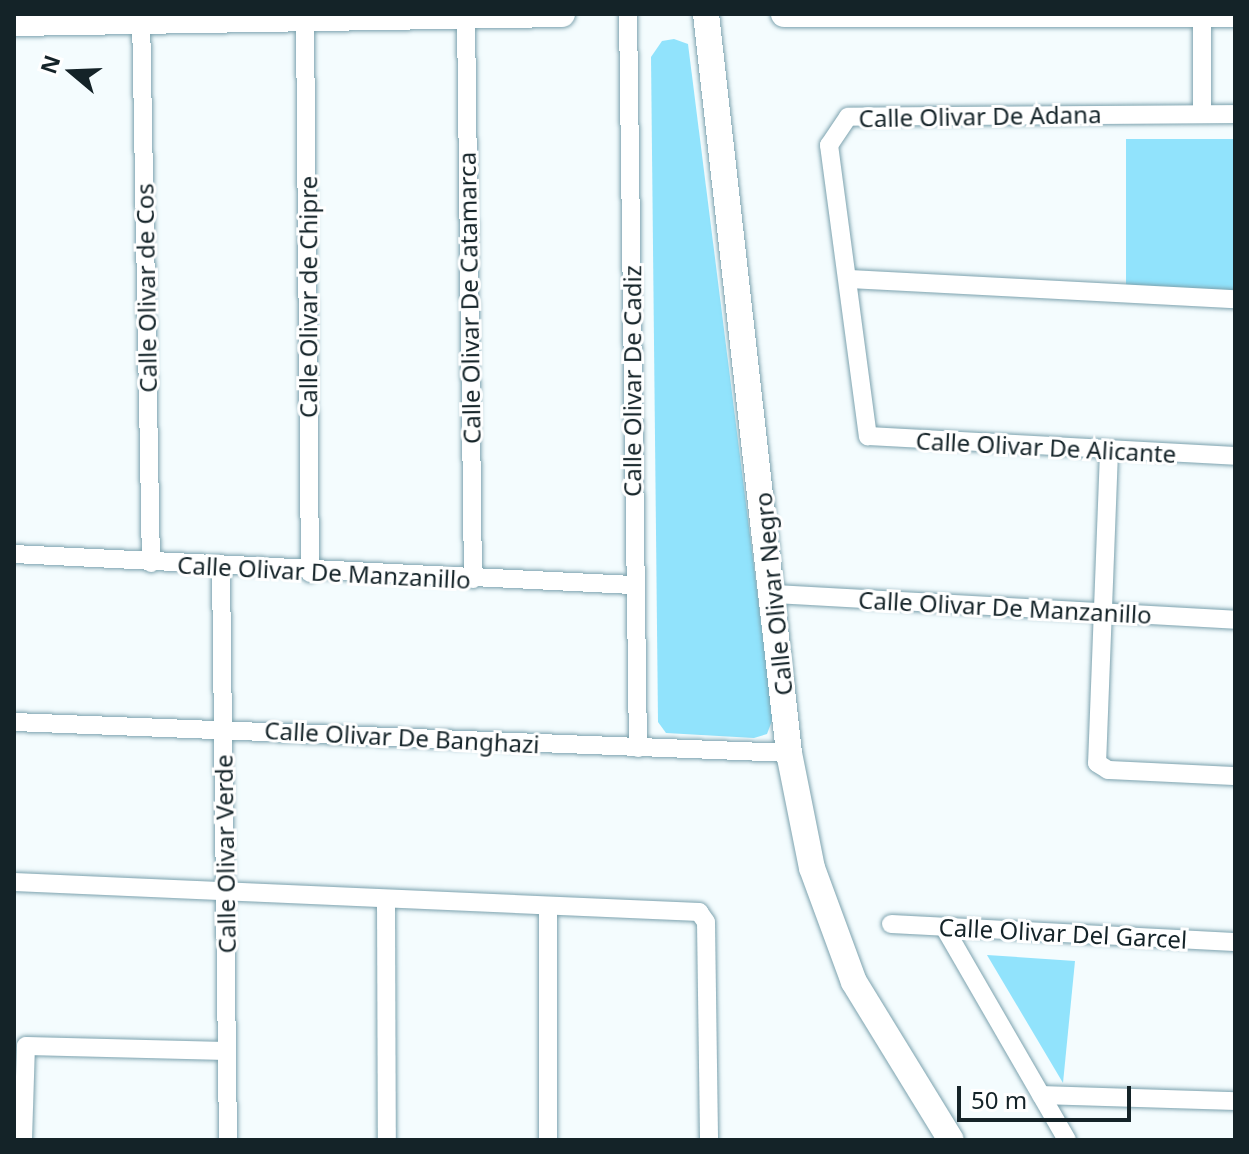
<!DOCTYPE html>
<html>
<head>
<meta charset="utf-8">
<style>
	body { margin:0 }
	#map { position:relative; width:1249px; height:1154px; overflow:hidden; background:#f4fcfe; font-family:"Noto Sans",sans-serif }
	div>[style] { position:absolute }
	[style*='--x'] { left:calc(var(--x)*1px); top:calc(var(--y)*1px); width:calc(var(--w)*1px); rotate:calc(var(--a)*1deg) }
	.green>* { inset:0; background:#91e3fc; transform-origin:0 0 }
	.roads { filter:drop-shadow(0 0 2px #7ca2ae) drop-shadow(0 0 2px #7ca2ae) }
	.street>* { height:18px; margin:-9px; padding:0 9px; transform-origin:9px; border-radius:9px; background:#fff }
	.secondary>* { height:26px; margin:-13px; padding:0 13px; transform-origin:13px; border-radius:13px; background:#fff }
	span { translate:-50% -50%; white-space:nowrap; text-align:center; line-height:1.15; -webkit-text-stroke:6px #fff; paint-order:stroke }
	.street-label { font-size:24px; color:#142328 }
	.frame { position:absolute; inset:0; border:16px solid #142328; pointer-events:none }
	.north { position:absolute; left:32px; top:32px; width:80px; height:80px; -webkit-text-stroke:6px #fff; paint-order:stroke; rotate:289deg; font-size:22px; font-weight:700; line-height:32px; text-align:center; color:#142328 }
	.north::after { content:''; display:block; margin:auto; width:28px; height:36px; background:#142328; clip-path:polygon(50% 0,100% 100%,50% 72%,0 100%) }
	.scale { position:absolute; left:957px; top:1086px; width:174px; height:36px; box-sizing:border-box; border:4px solid #142328; border-top:0; padding-left:10px; font-size:24px; line-height:28px; white-space:nowrap; color:#142328; -webkit-text-stroke:6px #fff; paint-order:stroke }
</style>
</head>
<body>
<div id="map">
	<div class="green">
		<div style="clip-path:polygon(674px 39px,688px 44px,773px 718px,767px 734px,754px 738px,666px 733px,658px 722px,651px 57px,662px 41px)"></div>
		<div style="left:1235px;top:139px;width:158px;height:109px;rotate:90deg"></div>
		<div style="clip-path:polygon(987px 955px,1075px 961px,1063px 1083px)"></div>
	</div>
	<div class="roads">
		<div class="street">
			<div style="--x:141;--y:14;--w:549;--a:88.96"></div>
			<div style="--x:628;--y:14;--w:734;--a:89.22"></div>
			<div style="--x:1202;--y:14;--w:99;--a:90"></div>
			<div style="--x:466;--y:16;--w:563;--a:89.29"></div>
			<div style="--x:305;--y:21;--w:552;--a:89.48"></div>
			<div style="--x:1235;--y:114;--w:387;--a:179.6"></div>
			<div style="--x:848;--y:117;--w:34;--a:124"></div>
			<div style="--x:829;--y:145;--w:294;--a:82.4"></div>
			<div style="--x:868;--y:436;--w:368;--a:3.1"></div>
			<div style="--x:849;--y:279;--w:387;--a:3"></div>
			<div style="--x:1109;--y:452;--w:311;--a:92.2"></div>
			<div style="--x:1097;--y:763;--w:13;--a:32"></div>
			<div style="--x:1108;--y:770;--w:127;--a:2.7"></div>
			<div style="--x:14;--y:554;--w:620;--a:2.87"></div>
			<div style="--x:221;--y:569;--w:571;--a:89.3"></div>
			<div style="--x:775;--y:594;--w:461;--a:3.2"></div>
			<div style="--x:14;--y:722;--w:776;--a:2.29"></div>
			<div style="--x:14;--y:882;--w:686;--a:2.51"></div>
			<div style="--x:699;--y:912;--w:12;--a:55"></div>
			<div style="--x:706;--y:922;--w:218;--a:89.2"></div>
			<div style="--x:386;--y:901;--w:239;--a:89.8"></div>
			<div style="--x:548;--y:907;--w:233;--a:90"></div>
			<div style="--x:891;--y:924;--w:344;--a:3"></div>
			<div style="--x:944;--y:927;--w:246;--a:60"></div>
			<div style="--x:1041;--y:1095;--w:194;--a:1.8"></div>
			<div style="--x:23;--y:1140;--w:94;--a:-88.2"></div>
			<div style="--x:26;--y:1046;--w:201;--a:1.4"></div>
		</div>
		<div class="secondary">
			<div style="--x:706;--y:14;--w:744;--a:83.59"></div>
			<div style="--x:789;--y:753;--w:117;--a:78.7"></div>
			<div style="--x:812;--y:868;--w:121;--a:69.8"></div>
			<div style="--x:854;--y:982;--w:185;--a:58.5"></div>
			<div style="--x:784;--y:14;--w:451;--a:0"></div>
			<div style="--x:14;--y:23;--w:548;--a:-0.94"></div>
		</div>
	</div>
	<div class="street-label">
		<span style="left:980px;top:116px;rotate:-1deg">Calle Olivar De Adana</span>
		<span style="left:146px;top:288px;rotate:-91deg">Calle Olivar de Cos</span>
		<span style="left:308px;top:297px;rotate:-90deg">Calle Olivar de Chipre</span>
		<span style="left:469px;top:298px;rotate:-91deg">Calle Olivar De Catamarca</span>
		<span style="left:632px;top:381px;rotate:-90deg">Calle Olivar De Cadiz</span>
		<span style="left:1046px;top:447px;rotate:3deg">Calle Olivar De Alicante</span>
		<span style="left:324px;top:572px;rotate:3deg">Calle Olivar De Manzanillo</span>
		<span style="left:773px;top:594px;rotate:-96deg">Calle Olivar Negro</span>
		<span style="left:1005px;top:607px;rotate:3deg">Calle Olivar De Manzanillo</span>
		<span style="left:402px;top:737px;rotate:3deg">Calle Olivar De Banghazi</span>
		<span style="left:225px;top:854px;rotate:-91deg">Calle Olivar Verde</span>
		<span style="left:1063px;top:933px;rotate:3deg">Calle Olivar Del Garcel</span>
	</div>
	<div class="frame"></div>
	<div class="north">N</div>
	<div class="scale">50 m</div>
</div>
</body>
</html>
